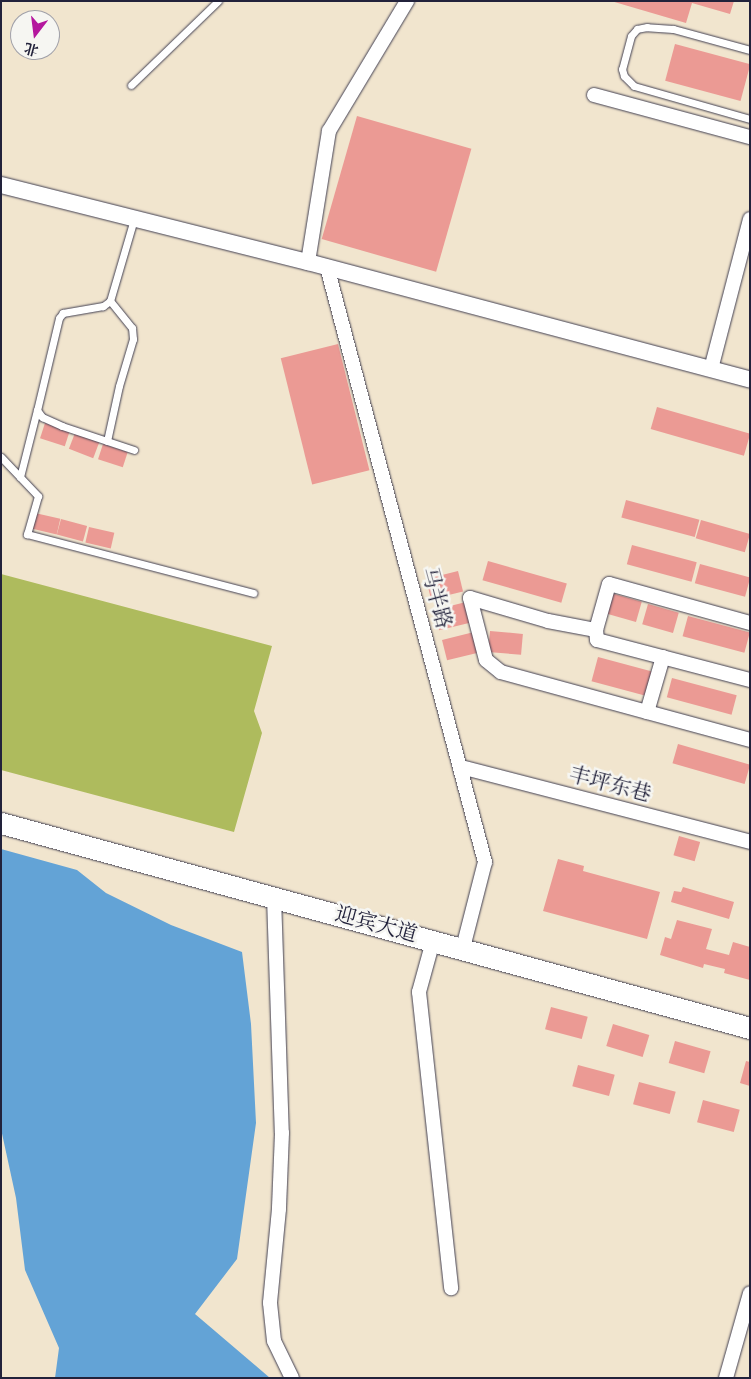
<!DOCTYPE html>
<html>
<head>
<meta charset="utf-8">
<style>
	body { margin:0 }
	#map { position:relative; width:751px; height:1379px; overflow:hidden; background:#f1e5ce; font-family:Cardo,"Noto Serif SC",serif }
	div>[style] { position:absolute }
	[style*='--x'] { left:calc(var(--x)*1px); top:calc(var(--y)*1px); width:calc(var(--w)*1px); rotate:calc(var(--a)*1deg) }
	.green>* { inset:0; background:#aebb5d }
	.water>* { inset:0; background:#63a3d6 }
	.building>* { inset:0; background:#eb9a94; transform-origin:0 0 }
	.roads { filter:drop-shadow(0 0 1px #413f51) drop-shadow(0 0 1px #413f51) }
	.service>* { height:7px; margin:-3.5px; padding:0 3.5px; transform-origin:3.5px; border-radius:3.5px; background:#fff }
	.minor>* { height:14px; margin:-7px; padding:0 7px; transform-origin:7px; border-radius:7px; background:#fff }
	.tertiary>* { height:16px; margin:-8px; padding:0 8px; transform-origin:8px; border-radius:8px; background:#fff }
	.primary>* { height:21px; margin:-10.5px; padding:0 10.5px; transform-origin:10.5px; border-radius:10.5px; background:#fff }
	span { translate:-50% -50%; white-space:nowrap; text-align:center; line-height:1.15; -webkit-text-stroke:5px #f6f6f2; paint-order:stroke }
	.street-label { font-size:21px; color:#22223b }
	.frame { position:absolute; inset:0; border:2px solid #22223b; pointer-events:none }
	.north { position:absolute; left:10px; top:10px; width:50px; height:50px; box-sizing:border-box; background:#f6f6f2; border:1px solid #a1a1a9; border-radius:50%; rotate:195deg; font-size:14px; font-weight:700; line-height:20px; text-align:center; color:#22223b }
	.north::after { content:''; display:block; margin:auto; width:18px; height:22px; background:#b5179e; clip-path:polygon(50% 0,100% 100%,50% 72%,0 100%) }
</style>
</head>
<body>
<div id="map">
	<div class="green">
		<div style="clip-path:polygon(1px 574px,272px 646px,254px 711px,262px 733px,234px 832px,1px 770px)"></div>
	</div>
	<div class="water">
		<div style="clip-path:polygon(1px 849px,77px 870px,106px 893px,171px 925px,242px 952px,251px 1024px,256px 1123px,237px 1259px,195px 1314px,270px 1378px,55px 1378px,59px 1348px,25px 1270px,16px 1198px,1px 1129px)"></div>
	</div>
	<div class="building">
		<div style="clip-path:polygon(611px 1px,734px 1px,730px 14px,692px 3px,686px 23px)"></div>
		<div style="left:675px;top:44px;width:78px;height:38px;rotate:15deg"></div>
		<div style="left:357px;top:116px;width:119px;height:128px;rotate:16deg"></div>
		<div style="left:338px;top:344px;width:130px;height:59px;rotate:76deg"></div>
		<div style="left:657px;top:407px;width:97px;height:23px;rotate:16deg"></div>
		<div style="left:45px;top:423px;width:26px;height:16px;rotate:18deg"></div>
		<div style="left:75px;top:433px;width:26px;height:17px;rotate:21deg"></div>
		<div style="left:103px;top:444px;width:26px;height:16px;rotate:18deg"></div>
		<div style="left:626px;top:500px;width:76px;height:18px;rotate:15deg"></div>
		<div style="left:35px;top:513px;width:26px;height:16px;rotate:13deg"></div>
		<div style="left:61px;top:519px;width:27px;height:16px;rotate:15deg"></div>
		<div style="left:701px;top:520px;width:51px;height:19px;rotate:16deg"></div>
		<div style="left:89px;top:527px;width:26px;height:16px;rotate:13deg"></div>
		<div style="left:632px;top:545px;width:67px;height:20px;rotate:15deg"></div>
		<div style="left:488px;top:561px;width:82px;height:20px;rotate:16deg"></div>
		<div style="left:700px;top:564px;width:52px;height:20px;rotate:15deg"></div>
		<div style="left:458px;top:571px;width:21px;height:33px;rotate:76deg"></div>
		<div style="left:611px;top:593px;width:32px;height:21px;rotate:16deg"></div>
		<div style="left:466px;top:602px;width:21px;height:33px;rotate:76deg"></div>
		<div style="left:648px;top:604px;width:32px;height:21px;rotate:16deg"></div>
		<div style="left:688px;top:616px;width:64px;height:21px;rotate:15deg"></div>
		<div style="left:490px;top:631px;width:33px;height:21px;rotate:5deg"></div>
		<div style="left:474px;top:632px;width:21px;height:33px;rotate:76deg"></div>
		<div style="left:598px;top:657px;width:56px;height:25px;rotate:15deg"></div>
		<div style="left:672px;top:678px;width:67px;height:20px;rotate:15deg"></div>
		<div style="left:678px;top:744px;width:75px;height:20px;rotate:16deg"></div>
		<div style="left:679px;top:836px;width:22px;height:20px;rotate:16deg"></div>
		<div style="clip-path:polygon(558px 859px,584px 866px,583px 871px,660px 892px,647px 939px,543px 911px)"></div>
		<div style="clip-path:polygon(683px 887px,734px 902px,729px 919px,671px 902px,674px 891px,681px 892px)"></div>
		<div style="clip-path:polygon(677px 920px,712px 929px,706px 949px,729px 955px,733px 942px,750px 947px,750px 980px,724px 973px,725px 969px,704px 964px,703px 968px,660px 955px,665px 937px,671px 939px)"></div>
		<div style="left:551px;top:1007px;width:38px;height:23px;rotate:15deg"></div>
		<div style="left:613px;top:1024px;width:38px;height:23px;rotate:17deg"></div>
		<div style="left:675px;top:1041px;width:37px;height:23px;rotate:16deg"></div>
		<div style="clip-path:polygon(746px 1061px,750px 1062px,750px 1086px,740px 1083px)"></div>
		<div style="left:578px;top:1065px;width:38px;height:22px;rotate:15deg"></div>
		<div style="left:639px;top:1082px;width:38px;height:23px;rotate:15deg"></div>
		<div style="left:703px;top:1100px;width:38px;height:23px;rotate:15deg"></div>
	</div>
	<div class="roads">
		<div class="service">
			<div style="--x:750;--y:50;--w:80;--a:-164.7"></div>
			<div style="--x:673;--y:29;--w:26;--a:-176"></div>
			<div style="--x:647;--y:27;--w:10;--a:169"></div>
			<div style="--x:637;--y:29;--w:9;--a:131"></div>
			<div style="--x:631;--y:36;--w:34;--a:105"></div>
			<div style="--x:622;--y:69;--w:7;--a:74"></div>
			<div style="--x:624;--y:76;--w:14;--a:45"></div>
			<div style="--x:634;--y:86;--w:121;--a:15.9"></div>
			<div style="--x:131;--y:85;--w:121;--a:-44"></div>
			<div style="--x:134;--y:219;--w:85;--a:106.3"></div>
			<div style="--x:110;--y:301;--w:9;--a:144"></div>
			<div style="--x:103;--y:306;--w:41;--a:170.1"></div>
			<div style="--x:63;--y:313;--w:6;--a:129"></div>
			<div style="--x:59;--y:318;--w:95;--a:103.4"></div>
			<div style="--x:37;--y:410;--w:9;--a:54"></div>
			<div style="--x:42;--y:417;--w:22;--a:24"></div>
			<div style="--x:62;--y:426;--w:76;--a:18.4"></div>
			<div style="--x:107;--y:441;--w:56;--a:-77.7"></div>
			<div style="--x:119;--y:386;--w:49;--a:-73.4"></div>
			<div style="--x:133;--y:339;--w:11;--a:-95"></div>
			<div style="--x:132;--y:328;--w:35;--a:-129"></div>
			<div style="--x:1;--y:457;--w:54;--a:46.5"></div>
			<div style="--x:38;--y:496;--w:40;--a:106"></div>
			<div style="--x:27;--y:534;--w:234;--a:14.6"></div>
			<div style="--x:20;--y:477;--w:69;--a:-75.8"></div>
		</div>
		<div class="minor">
			<div style="--x:594;--y:95;--w:162;--a:15.1"></div>
			<div style="--x:308;--y:262;--w:133;--a:-80.9"></div>
			<div style="--x:329;--y:131;--w:152;--a:-59"></div>
			<div style="--x:327;--y:267;--w:616;--a:75.13"></div>
			<div style="--x:485;--y:862;--w:81;--a:104.4"></div>
			<div style="--x:711;--y:369;--w:155;--a:-75.4"></div>
			<div style="--x:470;--y:598;--w:64;--a:75.5"></div>
			<div style="--x:486;--y:660;--w:19;--a:39"></div>
			<div style="--x:501;--y:672;--w:151;--a:15.3"></div>
			<div style="--x:470;--y:598;--w:81;--a:16.4"></div>
			<div style="--x:548;--y:621;--w:49;--a:10.6"></div>
			<div style="--x:750;--y:623;--w:146;--a:-164.5"></div>
			<div style="--x:609;--y:584;--w:48;--a:105.8"></div>
			<div style="--x:596;--y:630;--w:10;--a:84"></div>
			<div style="--x:597;--y:640;--w:158;--a:14.7"></div>
			<div style="--x:663;--y:657;--w:57;--a:106.2"></div>
			<div style="--x:647;--y:712;--w:107;--a:15.2"></div>
			<div style="--x:461;--y:767;--w:299;--a:14.5"></div>
			<div style="--x:274;--y:897;--w:236;--a:88.1"></div>
			<div style="--x:282;--y:1133;--w:76;--a:92.3"></div>
			<div style="--x:279;--y:1209;--w:94;--a:95.5"></div>
			<div style="--x:270;--y:1303;--w:38;--a:84"></div>
			<div style="--x:274;--y:1341;--w:41;--a:64.1"></div>
			<div style="--x:433;--y:941;--w:53;--a:105.4"></div>
			<div style="--x:419;--y:992;--w:298;--a:83.8"></div>
			<div style="--x:726;--y:1378;--w:88;--a:-74.2"></div>
		</div>
		<div class="tertiary">
			<div style="--x:1;--y:185;--w:317;--a:14.1"></div>
			<div style="--x:308;--y:262;--w:457;--a:14.9"></div>
		</div>
		<div class="primary">
			<div style="--x:1;--y:823;--w:777;--a:15.31"></div>
		</div>
	</div>
	<div class="street-label">
		<span style="left:436px;top:598px;rotate:75deg">马半路</span>
		<span style="left:610px;top:785px;rotate:15deg">丰坪东巷</span>
		<span style="left:376px;top:925px;rotate:15deg">迎宾大道</span>
	</div>
	<div class="frame"></div>
	<div class="north">北</div>
</div>
</body>
</html>
